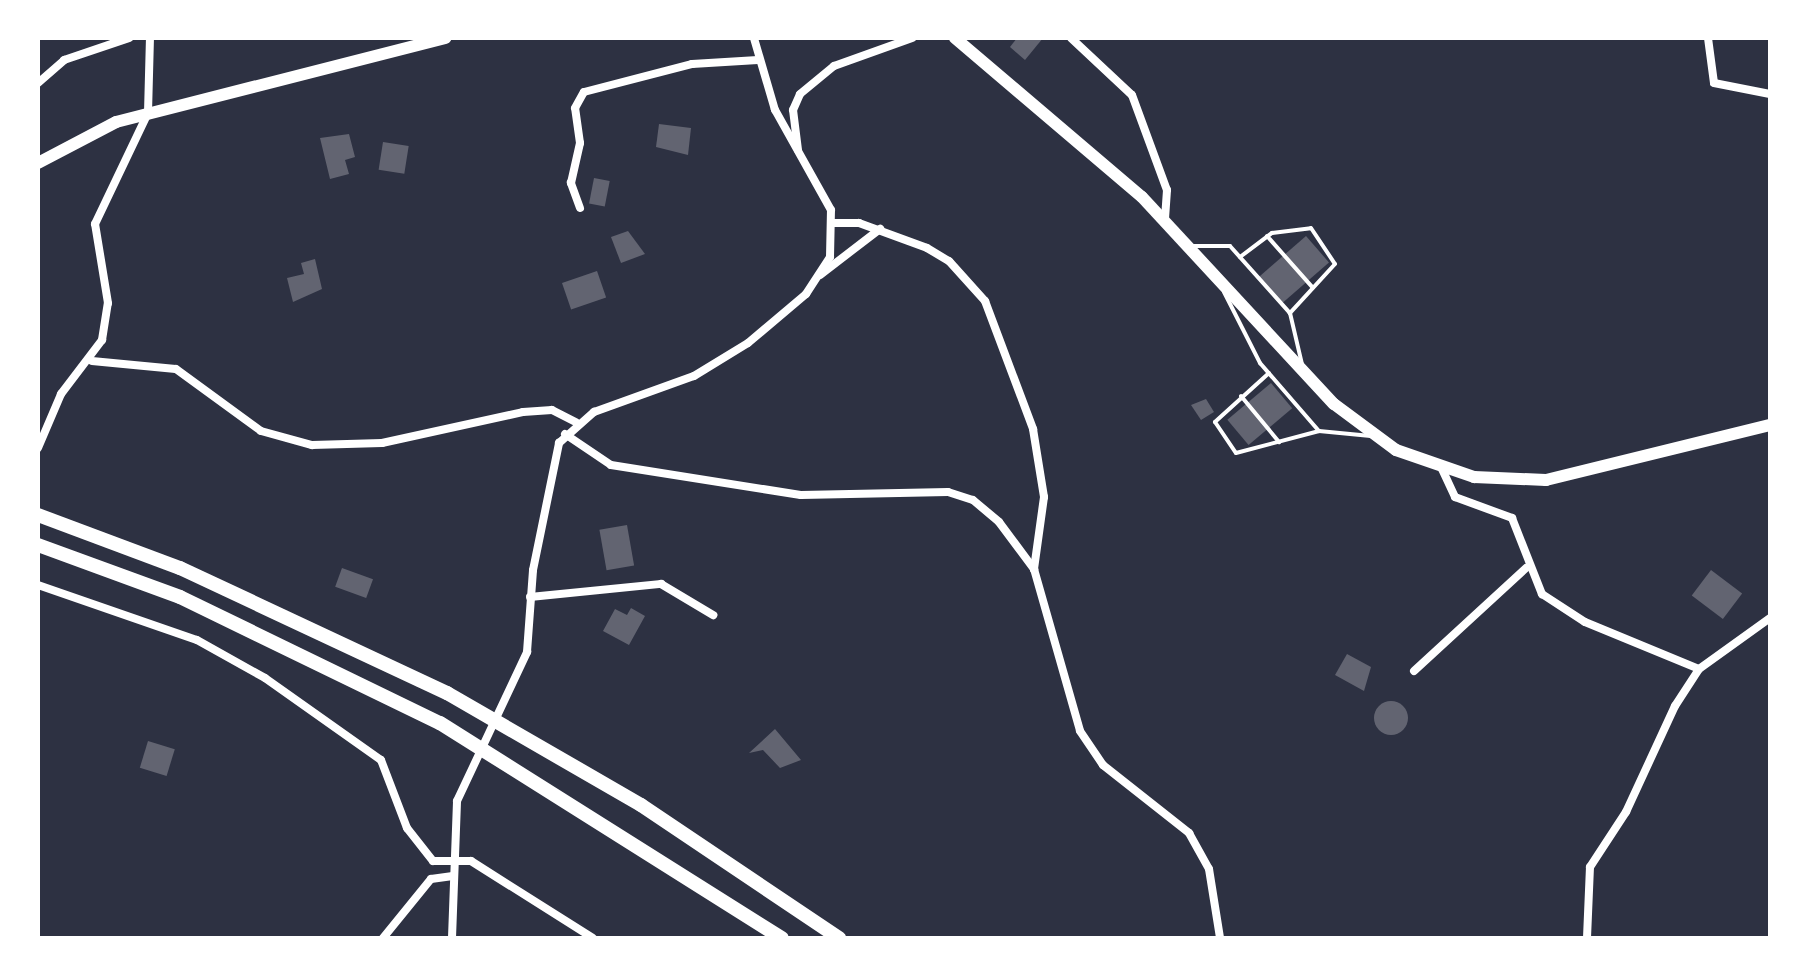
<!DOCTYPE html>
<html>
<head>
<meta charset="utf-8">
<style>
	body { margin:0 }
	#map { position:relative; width:1808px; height:976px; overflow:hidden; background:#2d3142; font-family:"Sofia Sans Condensed",sans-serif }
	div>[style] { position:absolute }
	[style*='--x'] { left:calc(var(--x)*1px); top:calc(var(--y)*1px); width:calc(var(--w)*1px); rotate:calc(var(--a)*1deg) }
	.building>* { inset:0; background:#626471; transform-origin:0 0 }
	.round { border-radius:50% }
	.service>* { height:4px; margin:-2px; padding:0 2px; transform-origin:2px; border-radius:2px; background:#fff }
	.minor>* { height:8px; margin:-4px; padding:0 4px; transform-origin:4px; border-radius:4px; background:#fff }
	.primary>* { height:12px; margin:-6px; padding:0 6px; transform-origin:6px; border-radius:6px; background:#fff }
	.motorway>* { height:14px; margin:-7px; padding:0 7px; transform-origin:7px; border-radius:7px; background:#fff }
	span { translate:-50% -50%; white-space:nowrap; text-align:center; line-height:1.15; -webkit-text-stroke:7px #fff; paint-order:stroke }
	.frame { position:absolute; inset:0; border:40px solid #fff; pointer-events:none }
</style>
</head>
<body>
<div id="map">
	<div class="building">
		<div style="clip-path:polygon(1017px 38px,1043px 38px,1025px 60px,1010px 47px)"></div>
		<div style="clip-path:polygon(659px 124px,691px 128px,688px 155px,656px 147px)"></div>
		<div style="clip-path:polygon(349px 134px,355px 157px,345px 160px,349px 174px,330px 179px,320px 138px)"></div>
		<div style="left:383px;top:142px;width:26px;height:28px;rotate:9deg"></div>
		<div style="left:594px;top:178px;width:16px;height:26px;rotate:11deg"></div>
		<div style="clip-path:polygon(628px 231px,645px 254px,621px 263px,611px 237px)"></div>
		<div style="left:1306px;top:236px;width:35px;height:64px;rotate:49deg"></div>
		<div style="clip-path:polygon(315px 259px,322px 289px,293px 302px,287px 278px,304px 274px,301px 263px)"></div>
		<div style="left:597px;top:271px;width:28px;height:37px;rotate:71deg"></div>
		<div style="left:1271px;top:383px;width:33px;height:57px;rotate:50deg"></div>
		<div style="clip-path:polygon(1206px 399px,1214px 412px,1201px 420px,1191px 405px)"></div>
		<div style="left:627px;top:525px;width:41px;height:28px;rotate:80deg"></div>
		<div style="left:342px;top:568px;width:33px;height:20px;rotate:20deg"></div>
		<div style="left:1711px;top:570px;width:39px;height:32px;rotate:37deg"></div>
		<div style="clip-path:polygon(631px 608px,645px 616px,629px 645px,603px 631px,615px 609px,627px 615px)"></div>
		<div style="clip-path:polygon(1347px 654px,1371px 667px,1364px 691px,1335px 675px)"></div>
		<div class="round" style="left:1374px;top:701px;width:34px;height:34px"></div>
		<div style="clip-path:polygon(775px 729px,801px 760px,780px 768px,763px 750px,749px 753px)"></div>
		<div style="left:148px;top:741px;width:28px;height:28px;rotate:17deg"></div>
	</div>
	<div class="service">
		<div style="--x:1267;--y:236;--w:69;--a:48.5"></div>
		<div style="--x:1193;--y:246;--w:37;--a:0"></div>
		<div style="--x:1230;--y:246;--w:90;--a:48.2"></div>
		<div style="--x:1290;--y:313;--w:52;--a:76.8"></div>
		<div style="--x:1240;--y:257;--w:40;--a:-37"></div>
		<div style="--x:1272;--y:233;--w:39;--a:-7"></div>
		<div style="--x:1311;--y:228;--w:43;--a:56.3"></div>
		<div style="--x:1335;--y:264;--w:67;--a:132.6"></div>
		<div style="--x:1224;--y:292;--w:80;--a:63.1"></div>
		<div style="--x:1260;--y:363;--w:90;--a:49.1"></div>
		<div style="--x:1319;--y:431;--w:52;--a:5.5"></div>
		<div style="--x:1269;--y:373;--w:73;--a:137.8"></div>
		<div style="--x:1215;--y:422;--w:37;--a:56"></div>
		<div style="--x:1236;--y:453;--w:86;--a:-14.8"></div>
		<div style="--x:1241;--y:396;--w:60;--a:50.4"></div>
	</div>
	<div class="minor">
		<div style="--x:1071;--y:38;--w:83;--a:43.1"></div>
		<div style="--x:1132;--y:95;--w:101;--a:69.8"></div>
		<div style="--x:1167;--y:190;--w:30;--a:94"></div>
		<div style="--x:1708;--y:38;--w:45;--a:82.4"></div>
		<div style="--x:1714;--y:83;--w:57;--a:11.1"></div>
		<div style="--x:38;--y:83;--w:35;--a:-41"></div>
		<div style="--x:64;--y:60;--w:69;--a:-18.7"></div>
		<div style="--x:798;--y:150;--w:40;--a:-97.1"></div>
		<div style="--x:793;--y:110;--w:17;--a:-66"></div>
		<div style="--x:800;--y:94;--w:44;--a:-39.5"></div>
		<div style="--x:834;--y:66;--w:83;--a:-19.7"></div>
		<div style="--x:580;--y:208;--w:27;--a:-110"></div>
		<div style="--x:571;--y:183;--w:41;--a:-77.3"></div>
		<div style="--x:580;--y:143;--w:35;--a:-98"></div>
		<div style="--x:575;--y:108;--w:18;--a:-61"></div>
		<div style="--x:584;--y:92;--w:112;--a:-14.5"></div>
		<div style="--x:692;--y:64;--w:66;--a:-3.5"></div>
		<div style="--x:834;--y:223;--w:25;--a:0"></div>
		<div style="--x:859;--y:223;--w:72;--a:20.2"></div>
		<div style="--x:927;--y:248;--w:26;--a:31"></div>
		<div style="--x:949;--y:261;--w:54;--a:48"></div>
		<div style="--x:985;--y:301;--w:137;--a:69.4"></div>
		<div style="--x:1033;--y:429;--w:69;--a:80.8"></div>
		<div style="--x:1044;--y:497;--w:73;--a:97.9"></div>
		<div style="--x:1034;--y:569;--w:168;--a:74.1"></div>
		<div style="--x:1080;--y:731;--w:41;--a:55.9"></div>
		<div style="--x:1103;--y:765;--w:110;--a:38.3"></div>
		<div style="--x:1189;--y:833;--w:41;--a:60.9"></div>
		<div style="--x:1209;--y:869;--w:70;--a:80.9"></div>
		<div style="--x:820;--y:275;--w:76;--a:-37.5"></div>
		<div style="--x:92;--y:361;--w:84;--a:5.4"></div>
		<div style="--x:176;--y:369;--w:105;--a:36.1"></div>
		<div style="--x:261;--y:431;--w:53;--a:15.4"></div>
		<div style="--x:312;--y:445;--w:70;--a:-1.6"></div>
		<div style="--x:382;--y:443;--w:144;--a:-12.4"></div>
		<div style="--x:523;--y:412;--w:29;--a:-4"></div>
		<div style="--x:552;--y:410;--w:27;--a:27"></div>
		<div style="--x:565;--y:434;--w:55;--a:34"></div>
		<div style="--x:611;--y:465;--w:192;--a:9"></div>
		<div style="--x:801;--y:495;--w:147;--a:-1.2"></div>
		<div style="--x:948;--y:492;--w:26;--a:18"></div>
		<div style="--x:973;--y:500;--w:34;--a:40"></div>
		<div style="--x:999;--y:522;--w:59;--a:53.3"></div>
		<div style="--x:38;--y:448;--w:59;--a:-66.9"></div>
		<div style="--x:61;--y:394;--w:68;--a:-52.8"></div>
		<div style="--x:102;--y:340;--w:37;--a:-81"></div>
		<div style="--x:108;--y:303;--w:80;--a:-99.3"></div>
		<div style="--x:95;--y:224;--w:123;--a:-64.5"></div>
		<div style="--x:148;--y:113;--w:75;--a:-88.5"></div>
		<div style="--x:1442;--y:469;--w:31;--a:65"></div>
		<div style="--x:1455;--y:497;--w:61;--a:20.2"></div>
		<div style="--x:1512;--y:518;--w:82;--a:68.5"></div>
		<div style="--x:1542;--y:594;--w:51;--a:33.1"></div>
		<div style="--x:1585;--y:622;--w:123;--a:22.4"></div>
		<div style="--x:38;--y:585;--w:168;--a:19.1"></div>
		<div style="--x:197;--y:640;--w:78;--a:29.2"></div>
		<div style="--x:265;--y:678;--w:142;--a:35.3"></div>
		<div style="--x:381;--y:760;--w:73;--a:69.1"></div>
		<div style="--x:407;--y:828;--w:42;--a:51.8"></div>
		<div style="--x:433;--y:861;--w:38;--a:0"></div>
		<div style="--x:471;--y:861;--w:144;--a:32.3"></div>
		<div style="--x:530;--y:597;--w:132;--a:-5.7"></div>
		<div style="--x:661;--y:584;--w:61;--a:30.8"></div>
		<div style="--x:1414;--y:671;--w:152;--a:-42.6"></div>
		<div style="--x:383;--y:938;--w:76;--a:-50.9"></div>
		<div style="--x:431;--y:879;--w:22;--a:-8"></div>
		<div style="--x:452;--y:938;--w:137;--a:-87.9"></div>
		<div style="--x:457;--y:801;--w:165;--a:-64.8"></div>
		<div style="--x:527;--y:652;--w:82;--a:-85.8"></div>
		<div style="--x:533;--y:570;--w:130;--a:-78.4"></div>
		<div style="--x:559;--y:443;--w:47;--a:-41.5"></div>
		<div style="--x:594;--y:412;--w:106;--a:-19.8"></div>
		<div style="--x:694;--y:376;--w:63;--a:-31.4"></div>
		<div style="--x:748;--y:343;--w:76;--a:-40.2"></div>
		<div style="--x:806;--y:294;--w:44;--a:-57"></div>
		<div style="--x:830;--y:257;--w:47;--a:-88.8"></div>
		<div style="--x:831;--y:210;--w:115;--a:-119.2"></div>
		<div style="--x:775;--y:110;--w:75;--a:-106.3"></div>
		<div style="--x:1587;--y:938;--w:71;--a:-87.6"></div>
		<div style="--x:1590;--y:867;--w:66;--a:-56.8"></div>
		<div style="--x:1626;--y:812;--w:117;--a:-65.2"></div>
		<div style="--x:1675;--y:706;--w:44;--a:-57"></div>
		<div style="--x:1699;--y:669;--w:87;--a:-35.7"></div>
	</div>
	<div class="primary">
		<div style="--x:955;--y:38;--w:245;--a:40.4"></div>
		<div style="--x:1142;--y:197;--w:282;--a:47.2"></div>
		<div style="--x:1334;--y:404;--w:77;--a:36.6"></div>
		<div style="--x:1396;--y:450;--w:83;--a:19.1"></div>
		<div style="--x:1474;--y:477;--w:72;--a:2.4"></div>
		<div style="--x:1546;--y:480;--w:231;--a:-13.8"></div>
		<div style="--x:38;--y:163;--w:88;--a:-27.7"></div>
		<div style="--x:116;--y:122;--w:340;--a:-14.3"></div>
	</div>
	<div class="motorway">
		<div style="--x:38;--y:515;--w:152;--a:20.5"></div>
		<div style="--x:180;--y:568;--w:295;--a:25.1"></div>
		<div style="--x:447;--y:693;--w:224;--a:30"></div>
		<div style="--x:641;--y:805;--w:239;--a:33.9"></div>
		<div style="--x:38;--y:545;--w:151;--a:20.1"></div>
		<div style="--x:180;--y:597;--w:289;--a:25.9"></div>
		<div style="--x:440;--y:723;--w:404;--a:32.2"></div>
	</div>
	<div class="frame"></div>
</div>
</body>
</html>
